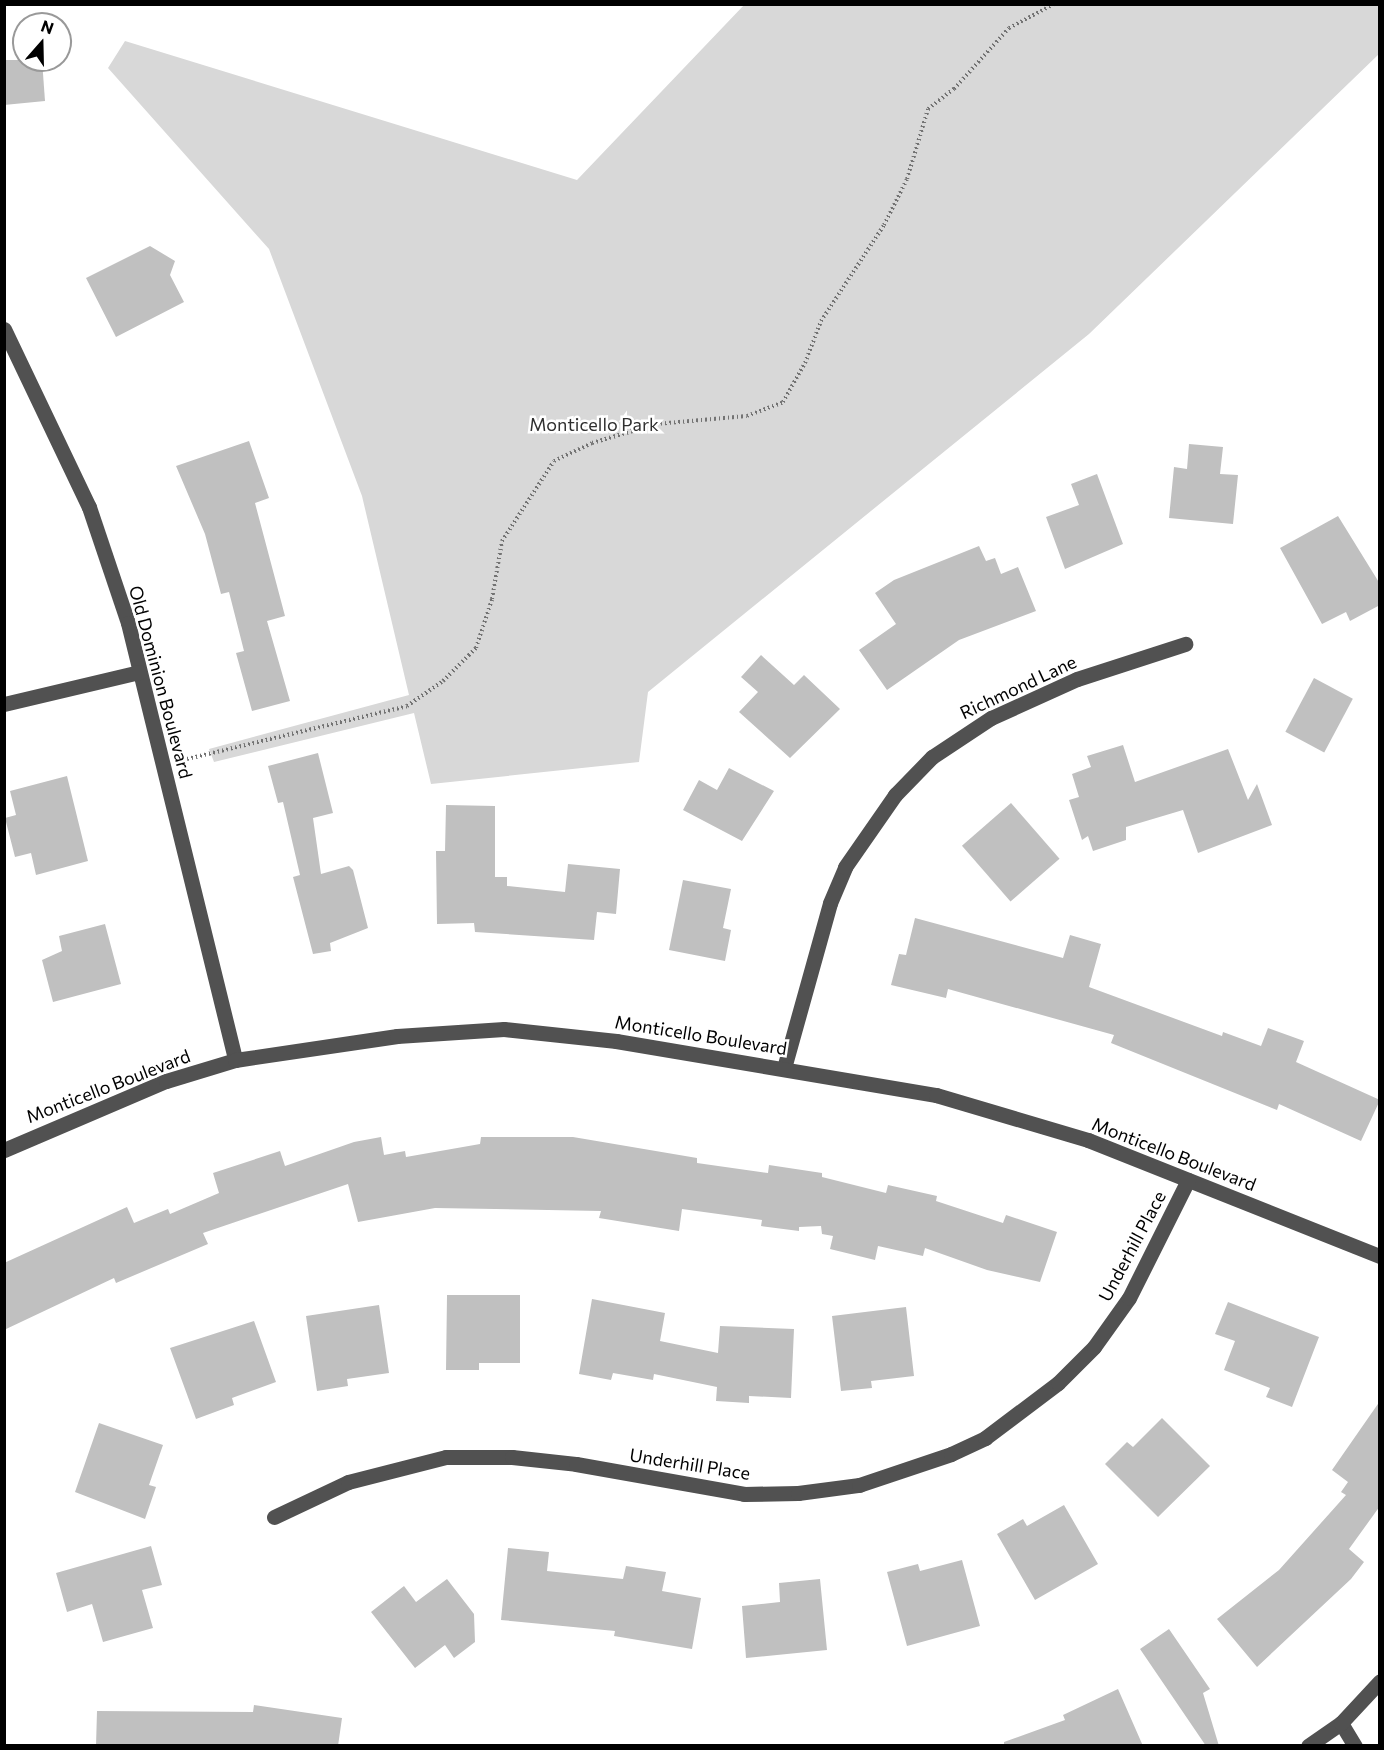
<!DOCTYPE html>
<html>
<head>
<meta charset="utf-8">
<style>
	body { margin:0 }
	#map { position:relative; width:1384px; height:1750px; overflow:hidden; background:#fff; font-family:Commissioner,sans-serif }
	div>[style] { position:absolute }
	[style*='--x'] { left:calc(var(--x)*1px); top:calc(var(--y)*1px); width:calc(var(--w)*1px); rotate:calc(var(--a)*1deg) }
	.green>* { inset:0; background:#d8d8d8 }
	.building>* { inset:0; background:#c0c0c0; transform-origin:0 0 }
	.path>* { height:4px; margin-top:-2px; transform-origin:0; background:repeating-linear-gradient(90deg,#737373 0 1.5px,transparent 0 4.5px) }
	.minor>* { height:15px; margin:-7.5px; padding:0 7.5px; transform-origin:7.5px; border-radius:7.5px; background:#515151 }
	span { translate:-50% -50%; white-space:nowrap; text-align:center; line-height:1.15; -webkit-text-stroke:5px #fff; paint-order:stroke }
	.park-label { font-size:18px; color:#2f2f2f }
	.street-label { font-size:18px; color:#000 }
	.frame { position:absolute; inset:0; border:6px solid #000; pointer-events:none }
	.north { position:absolute; left:12px; top:12px; width:60px; height:60px; box-sizing:border-box; background:#fff; border:2px solid #999; border-radius:50%; rotate:20deg; font-size:16px; font-weight:700; line-height:24px; text-align:center; color:#000 }
	.north::after { content:''; display:block; margin:auto; width:21px; height:27px; background:#000; clip-path:polygon(50% 0,100% 100%,50% 72%,0 100%) }
</style>
</head>
<body>
<div id="map">
	<div class="green">
		<div style="clip-path:polygon(745px 4px,1379px 5px,1379px 54px,1089px 334px,648px 692px,639px 762px,431px 784px,414px 713px,214px 762px,209px 749px,409px 695px,362px 496px,269px 249px,108px 68px,125px 41px,577px 180px)"></div>
	</div>
	<div class="building">
		<div style="clip-path:polygon(4px 60px,42px 60px,45px 101px,4px 105px)"></div>
		<div style="clip-path:polygon(150px 246px,175px 261px,170px 275px,184px 302px,116px 337px,86px 278px)"></div>
		<div style="clip-path:polygon(249px 441px,269px 498px,255px 503px,285px 616px,267px 621px,290px 701px,252px 711px,236px 653px,244px 651px,229px 592px,221px 594px,205px 534px,176px 466px)"></div>
		<div style="clip-path:polygon(1189px 444px,1223px 447px,1220px 474px,1238px 475px,1233px 524px,1169px 518px,1174px 467px,1187px 469px)"></div>
		<div style="clip-path:polygon(1097px 474px,1123px 544px,1065px 569px,1046px 517px,1079px 505px,1071px 484px)"></div>
		<div style="clip-path:polygon(1338px 516px,1380px 584px,1380px 605px,1350px 621px,1346px 612px,1322px 624px,1280px 548px)"></div>
		<div style="clip-path:polygon(979px 546px,986px 561px,995px 558px,1001px 574px,1018px 567px,1036px 611px,959px 640px,887px 690px,859px 650px,896px 624px,875px 593px,894px 580px)"></div>
		<div style="clip-path:polygon(761px 655px,794px 685px,804px 675px,840px 709px,790px 758px,739px 712px,758px 692px,741px 677px)"></div>
		<div style="left:1314px;top:678px;width:44px;height:61px;rotate:28deg"></div>
		<div style="clip-path:polygon(1123px 745px,1135px 782px,1228px 749px,1248px 800px,1257px 784px,1272px 825px,1198px 853px,1183px 810px,1126px 827px,1126px 840px,1093px 851px,1088px 836px,1082px 840px,1069px 800px,1079px 797px,1072px 774px,1091px 767px,1087px 756px)"></div>
		<div style="clip-path:polygon(318px 753px,333px 813px,313px 818px,321px 874px,349px 866px,353px 870px,368px 928px,330px 943px,331px 951px,313px 954px,293px 877px,300px 875px,283px 802px,278px 803px,268px 766px)"></div>
		<div style="clip-path:polygon(729px 768px,774px 791px,742px 841px,683px 810px,699px 780px,717px 790px)"></div>
		<div style="clip-path:polygon(67px 776px,88px 861px,36px 875px,31px 853px,15px 857px,5px 818px,16px 815px,10px 791px)"></div>
		<div style="left:1011px;top:803px;width:74px;height:65px;rotate:49deg"></div>
		<div style="clip-path:polygon(446px 805px,495px 806px,495px 877px,507px 877px,507px 886px,565px 892px,568px 864px,620px 869px,616px 914px,597px 912px,594px 940px,475px 932px,474px 923px,437px 924px,436px 851px,445px 851px)"></div>
		<div style="clip-path:polygon(683px 880px,731px 889px,723px 928px,731px 930px,725px 961px,669px 950px)"></div>
		<div style="clip-path:polygon(915px 918px,1063px 958px,1070px 935px,1101px 944px,1089px 987px,1222px 1036px,1223px 1032px,1261px 1046px,1268px 1028px,1304px 1041px,1296px 1062px,1380px 1100px,1361px 1141px,1279px 1104px,1277px 1110px,1111px 1043px,1114px 1035px,948px 989px,946px 998px,891px 985px,899px 954px,906px 955px)"></div>
		<div style="clip-path:polygon(105px 924px,121px 984px,53px 1002px,42px 960px,62px 951px,59px 936px)"></div>
		<div style="clip-path:polygon(381px 1137px,384px 1155px,405px 1151px,406px 1157px,480px 1144px,481px 1137px,573px 1137px,697px 1158px,697px 1163px,768px 1173px,769px 1165px,822px 1173px,822px 1177px,886px 1193px,888px 1185px,937px 1196px,936px 1201px,1003px 1223px,1006px 1215px,1057px 1232px,1040px 1282px,987px 1270px,925px 1248px,923px 1256px,878px 1246px,875px 1260px,830px 1249px,833px 1236px,822px 1234px,821px 1226px,799px 1227px,799px 1231px,761px 1226px,762px 1220px,682px 1209px,679px 1231px,599px 1218px,601px 1211px,435px 1208px,358px 1222px,348px 1184px,203px 1233px,208px 1244px,116px 1283px,114px 1278px,4px 1330px,4px 1263px,127px 1207px,134px 1223px,168px 1209px,170px 1214px,219px 1193px,213px 1173px,280px 1151px,285px 1166px,354px 1142px)"></div>
		<div style="clip-path:polygon(447px 1295px,520px 1295px,520px 1363px,479px 1363px,479px 1370px,446px 1370px)"></div>
		<div style="clip-path:polygon(592px 1299px,665px 1313px,660px 1341px,718px 1353px,720px 1326px,794px 1329px,791px 1398px,749px 1396px,749px 1403px,716px 1401px,717px 1387px,654px 1374px,653px 1380px,613px 1373px,611px 1380px,579px 1374px)"></div>
		<div style="clip-path:polygon(1228px 1302px,1319px 1337px,1292px 1407px,1266px 1397px,1270px 1388px,1224px 1370px,1235px 1341px,1215px 1334px)"></div>
		<div style="clip-path:polygon(379px 1305px,389px 1373px,347px 1379px,348px 1386px,317px 1391px,306px 1316px)"></div>
		<div style="clip-path:polygon(906px 1307px,914px 1376px,871px 1381px,872px 1388px,841px 1391px,832px 1316px)"></div>
		<div style="clip-path:polygon(254px 1321px,276px 1382px,232px 1398px,234px 1405px,196px 1419px,170px 1348px)"></div>
		<div style="clip-path:polygon(1380px 1401px,1380px 1506px,1349px 1549px,1364px 1562px,1351px 1579px,1257px 1667px,1217px 1619px,1279px 1570px,1346px 1495px,1341px 1492px,1348px 1482px,1332px 1470px)"></div>
		<div style="clip-path:polygon(1162px 1418px,1210px 1466px,1158px 1517px,1105px 1464px,1127px 1442px,1133px 1447px)"></div>
		<div style="clip-path:polygon(99px 1423px,163px 1445px,149px 1485px,156px 1487px,145px 1519px,75px 1492px)"></div>
		<div style="clip-path:polygon(1064px 1505px,1098px 1564px,1035px 1600px,997px 1534px,1023px 1519px,1027px 1526px)"></div>
		<div style="clip-path:polygon(151px 1546px,162px 1585px,142px 1590px,153px 1628px,103px 1642px,92px 1604px,67px 1612px,56px 1573px)"></div>
		<div style="clip-path:polygon(508px 1548px,549px 1552px,547px 1571px,623px 1579px,626px 1566px,666px 1572px,662px 1591px,701px 1598px,692px 1649px,614px 1636px,615px 1631px,501px 1620px)"></div>
		<div style="clip-path:polygon(962px 1560px,980px 1626px,907px 1646px,887px 1572px,918px 1564px,920px 1571px)"></div>
		<div style="clip-path:polygon(447px 1579px,474px 1614px,475px 1642px,454px 1658px,445px 1645px,415px 1668px,371px 1612px,404px 1586px,416px 1602px)"></div>
		<div style="clip-path:polygon(820px 1579px,827px 1650px,746px 1658px,742px 1606px,780px 1602px,779px 1583px)"></div>
		<div style="clip-path:polygon(1169px 1629px,1210px 1689px,1203px 1693px,1219px 1746px,1206px 1746px,1140px 1649px)"></div>
		<div style="clip-path:polygon(1118px 1689px,1143px 1746px,1004px 1746px,1004px 1742px,1065px 1720px,1063px 1715px)"></div>
		<div style="clip-path:polygon(254px 1705px,342px 1718px,338px 1746px,96px 1746px,97px 1711px,253px 1712px)"></div>
	</div>
	<div class="path">
		<div style="--x:187;--y:759;--w:226;--a:-13.5"></div>
		<div style="--x:407;--y:706;--w:44;--a:-34.8"></div>
		<div style="--x:443;--y:681;--w:47;--a:-45"></div>
		<div style="--x:476;--y:648;--w:52;--a:-71.9"></div>
		<div style="--x:492;--y:599;--w:59;--a:-80.2"></div>
		<div style="--x:502;--y:541;--w:95;--a:-57"></div>
		<div style="--x:554;--y:461;--w:42;--a:-25.3"></div>
		<div style="--x:592;--y:443;--w:67;--a:-16.5"></div>
		<div style="--x:656;--y:424;--w:91;--a:-5"></div>
		<div style="--x:747;--y:416;--w:39;--a:-21"></div>
		<div style="--x:783;--y:402;--w:45;--a:-60.6"></div>
		<div style="--x:805;--y:363;--w:45;--a:-69.1"></div>
		<div style="--x:821;--y:321;--w:115;--a:-56.7"></div>
		<div style="--x:884;--y:225;--w:51;--a:-63.4"></div>
		<div style="--x:907;--y:179;--w:73;--a:-73.3"></div>
		<div style="--x:928;--y:109;--w:33;--a:-38"></div>
		<div style="--x:954;--y:89;--w:82;--a:-48"></div>
		<div style="--x:1009;--y:28;--w:51;--a:-28.1"></div>
	</div>
	<div class="minor">
		<div style="--x:4;--y:329;--w:197;--a:64.5"></div>
		<div style="--x:89;--y:507;--w:122;--a:71.4"></div>
		<div style="--x:128;--y:623;--w:450;--a:76.2"></div>
		<div style="--x:4;--y:704;--w:139;--a:-13.3"></div>
		<div style="--x:784;--y:1068;--w:171;--a:-74.4"></div>
		<div style="--x:830;--y:903;--w:39;--a:-67"></div>
		<div style="--x:845;--y:867;--w:88;--a:-55.2"></div>
		<div style="--x:895;--y:795;--w:53;--a:-45.8"></div>
		<div style="--x:932;--y:757;--w:71;--a:-33.5"></div>
		<div style="--x:991;--y:718;--w:94;--a:-24.4"></div>
		<div style="--x:1077;--y:679;--w:114;--a:-18"></div>
		<div style="--x:4;--y:1150;--w:176;--a:-23.1"></div>
		<div style="--x:166;--y:1081;--w:72;--a:-16.9"></div>
		<div style="--x:235;--y:1060;--w:164;--a:-8.4"></div>
		<div style="--x:397;--y:1036;--w:107;--a:-3.7"></div>
		<div style="--x:504;--y:1029;--w:113;--a:6.1"></div>
		<div style="--x:616;--y:1041;--w:325;--a:9.6"></div>
		<div style="--x:936;--y:1095;--w:159;--a:16.5"></div>
		<div style="--x:1088;--y:1140;--w:314;--a:21.7"></div>
		<div style="--x:274;--y:1517;--w:82;--a:-25.3"></div>
		<div style="--x:348;--y:1482;--w:101;--a:-14.3"></div>
		<div style="--x:446;--y:1457;--w:66;--a:0"></div>
		<div style="--x:512;--y:1457;--w:64;--a:6.2"></div>
		<div style="--x:576;--y:1464;--w:171;--a:10.1"></div>
		<div style="--x:744;--y:1494;--w:54;--a:-1.1"></div>
		<div style="--x:798;--y:1493;--w:62;--a:-7.5"></div>
		<div style="--x:859;--y:1485;--w:97;--a:-18.6"></div>
		<div style="--x:951;--y:1454;--w:38;--a:-25"></div>
		<div style="--x:985;--y:1438;--w:91;--a:-37"></div>
		<div style="--x:1058;--y:1383;--w:51;--a:-45"></div>
		<div style="--x:1094;--y:1347;--w:60;--a:-54.5"></div>
		<div style="--x:1129;--y:1298;--w:132;--a:-63.4"></div>
		<div style="--x:1341;--y:1723;--w:27;--a:59"></div>
		<div style="--x:1308;--y:1746;--w:40;--a:-34.9"></div>
		<div style="--x:1341;--y:1723;--w:57;--a:-47.1"></div>
	</div>
	<div class="park-label">
		<span style="left:594px;top:424px">Monticello Park</span>
	</div>
	<div class="street-label">
		<span style="left:161px;top:682px;rotate:75deg">Old Dominion Boulevard</span>
		<span style="left:1018px;top:687px;rotate:-25deg">Richmond Lane</span>
		<span style="left:701px;top:1035px;rotate:9deg">Monticello Boulevard</span>
		<span style="left:108px;top:1086px;rotate:-21deg">Monticello Boulevard</span>
		<span style="left:1174px;top:1154px;rotate:21deg">Monticello Boulevard</span>
		<span style="left:1132px;top:1246px;rotate:-62deg">Underhill Place</span>
		<span style="left:690px;top:1464px;rotate:9deg">Underhill Place</span>
	</div>
	<div class="frame"></div>
	<div class="north">N</div>
</div>
</body>
</html>
